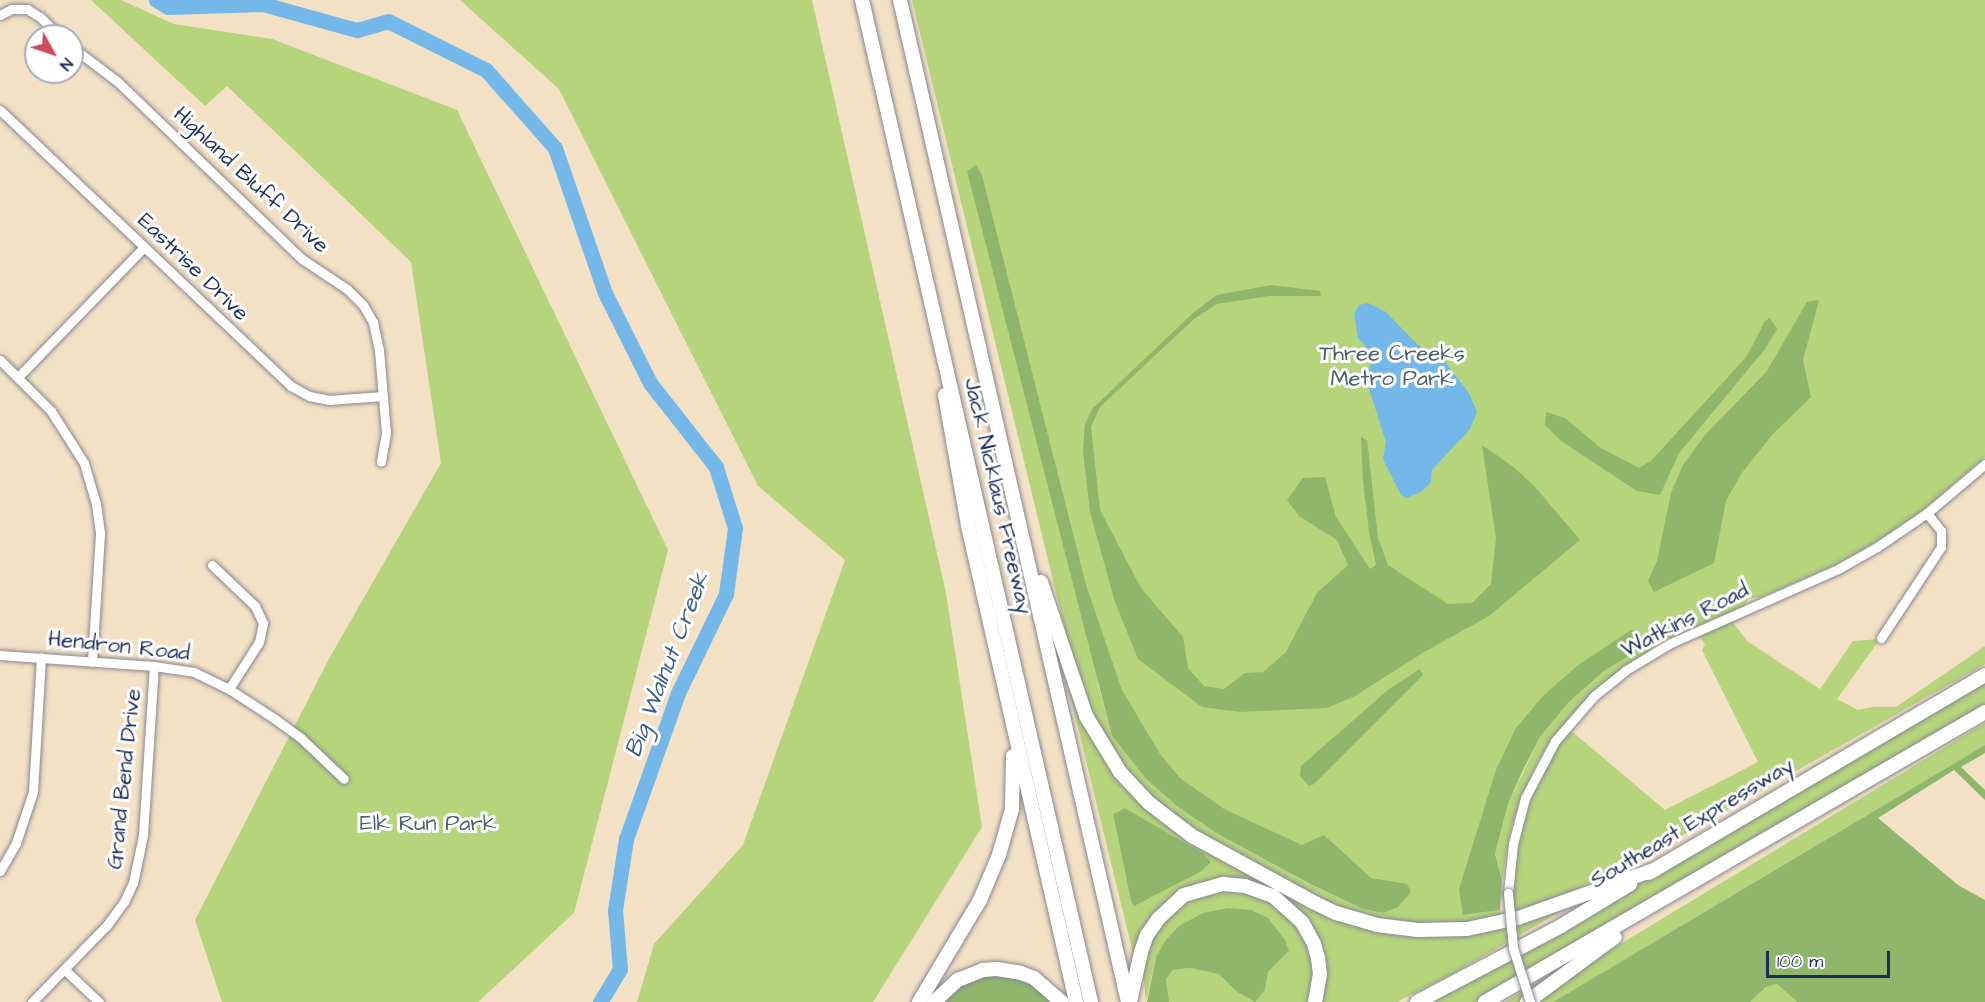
<!DOCTYPE html>
<html>
<head>
<meta charset="utf-8">
<style>
	body { margin:0 }
	#map { position:relative; width:1985px; height:1002px; overflow:hidden; background:#f3e1c5; font-family:"Architects Daughter",sans-serif }
	div>[style] { position:absolute }
	[style*='--x'] { left:calc(var(--x)*1px); top:calc(var(--y)*1px); width:calc(var(--w)*1px); rotate:calc(var(--a)*1deg) }
	.green>* { inset:0; background:#b5d47b }
	.forest>* { inset:0; background:#90b66b }
	.water>* { inset:0; background:#74b8ea }
	.river>* { height:15px; margin:-7.5px; padding:0 7.5px; transform-origin:7.5px; border-radius:7.5px; background:#74b8ea }
	.roads { filter:drop-shadow(0 0 2px #878892) drop-shadow(0 0 2px #878892) }
	.minor>* { height:9px; margin:-4.5px; padding:0 4.5px; transform-origin:4.5px; border-radius:4.5px; background:#fff }
	.highway>* { height:14px; margin:-7px; padding:0 7px; transform-origin:7px; border-radius:7px; background:#fff }
	.bridges { filter:drop-shadow(0 0 2px #878892) drop-shadow(0 0 2px #878892) }
	.minor-bridge>* { height:9px; margin:-4.5px; padding:0 4.5px; transform-origin:4.5px; border-radius:4.5px; background:#fff }
	span { translate:-50% -50%; white-space:nowrap; text-align:center; line-height:1.15; -webkit-text-stroke:6px #fff; paint-order:stroke }
	.street-label { font-size:22px; color:#1b2f5e }
	.park-label { font-size:22px; color:#496167 }
	.water-label { font-size:24px; color:#3a5f8f; font-style:italic }
	.north { position:absolute; left:24px; top:24px; width:60px; height:60px; box-sizing:border-box; background:#fff; border:2px solid #a4acbf; border-radius:50%; rotate:130deg; font-size:16px; font-weight:700; line-height:24px; text-align:center; color:#1b2f5e }
	.north::after { content:''; display:block; margin:auto; width:21px; height:27px; background:#d1495b; clip-path:polygon(50% 0,100% 100%,50% 72%,0 100%) }
	.scale { position:absolute; left:1766px; top:951px; width:124px; height:27px; box-sizing:border-box; border:3px solid #1b2f5e; border-top:0; padding-left:8px; font-size:18px; line-height:21px; white-space:nowrap; color:#1b2f5e; -webkit-text-stroke:4px #fff; paint-order:stroke }
</style>
</head>
<body>
<div id="map">
	<div class="green">
		<div style="clip-path:polygon(91px 0,121px 0,174px 24px,272px 39px,457px 110px,668px 550px,574px 913px,478px 1002px,222px 1002px,195px 920px,330px 657px,441px 463px,411px 262px,227px 86px,205px 106px)"></div>
		<div style="clip-path:polygon(460px 0,812px 0,946px 593px,982px 827px,873px 1002px,637px 1002px,654px 944px,743px 845px,845px 560px,758px 486px,559px 89px)"></div>
		<div style="clip-path:polygon(evenodd,912px 0,1985px 0,1985px 457px,1922px 511px,1881px 539px,1834px 566px,1761px 597px,1748px 599px,1744px 606px,1663px 641px,1595px 689px,1556px 734px,1538px 761px,1522px 796px,1511px 829px,1502px 880px,1495px 854px,1508px 804px,1540px 737px,1568px 703px,1604px 671px,1637px 651px,1610px 657px,1525px 738px,1463px 915px,1500px 910px,1502px 918px,1467px 924px,1406px 926px,1332px 906px,1209px 842px,1140px 788px,1100px 734px,1076px 675px,912px 0,1097px 680px,1169px 785px,1383px 913px,1363px 909px,1309px 884px,1216px 833px,1178px 807px,1146px 779px,1112px 736px,1097px 680px)"></div>
		<div style="clip-path:polygon(1732px 621px,1747px 641px,1820px 689px,1853px 641px,1880px 639px,1837px 699px,1858px 710px,1872px 707px,1896px 707px,1985px 646px,1985px 664px,1660px 848px,1584px 886px,1514px 914px,1513px 882px,1522px 828px,1534px 792px,1550px 758px,1569px 729px,1665px 810px,1758px 762px,1702px 650px,1705px 645px,1700px 636px)"></div>
		<div style="clip-path:polygon(1985px 683px,1985px 706px,1475px 1002px,1431px 1002px)"></div>
		<div style="clip-path:polygon(evenodd,1073px 694px,1131px 790px,1288px 894px,1431px 935px,1563px 905px,1565px 909px,1452px 974px,1397px 1002px,1321px 1002px,1325px 973px,1302px 915px,1274px 891px,1226px 879px,1189px 887px,1136px 953px,1133px 953px,1070px 695px,1073px 694px,1125px 808px,1204px 854px,1211px 862px,1134px 905px,1131px 901px,1113px 814px,1125px 808px)"></div>
		<div style="clip-path:polygon(1985px 723px,1985px 745px,1553px 1002px,1532px 1002px,1576px 971px)"></div>
		<div style="clip-path:polygon(1221px 889px,1238px 890px,1266px 898px,1301px 928px,1312px 956px,1315px 978px,1307px 1002px,1169px 1002px,1167px 998px,1166px 979px,1173px 970px,1190px 968px,1220px 974px,1236px 991px,1265px 990px,1268px 972px,1289px 951px,1156px 957px,1146px 1002px,1143px 971px,1145px 953px,1161px 921px,1200px 895px)"></div>
		<div style="clip-path:polygon(1542px 979px,1543px 981px,1518px 1002px,1505px 1002px)"></div>
		<div style="clip-path:polygon(1777px 984px,1797px 1002px,1750px 1002px,1766px 987px)"></div>
	</div>
	<div class="forest">
		<div style="clip-path:polygon(976px 165px,982px 175px,1086px 585px,1122px 690px,1160px 754px,1180px 778px,1224px 809px,1302px 845px,1324px 835px,1371px 878px,1407px 884px,1411px 892px,1398px 907px,1383px 913px,1363px 909px,1310px 884px,1216px 833px,1178px 807px,1146px 779px,1112px 736px,967px 171px)"></div>
		<div style="clip-path:polygon(1271px 285px,1320px 291px,1321px 296px,1269px 296px,1217px 304px,1194px 319px,1100px 407px,1091px 427px,1100px 510px,1141px 588px,1183px 637px,1188px 668px,1204px 686px,1224px 689px,1245px 673px,1263px 672px,1286px 652px,1317px 593px,1348px 565px,1337px 540px,1299px 516px,1287px 500px,1303px 478px,1325px 477px,1336px 517px,1370px 569px,1376px 565px,1369px 532px,1363px 482px,1361px 437px,1367px 440px,1378px 538px,1388px 565px,1448px 604px,1472px 603px,1491px 584px,1496px 538px,1482px 445px,1515px 468px,1536px 488px,1580px 540px,1489px 616px,1424px 652px,1355px 696px,1327px 708px,1240px 712px,1202px 707px,1138px 659px,1115px 602px,1090px 512px,1083px 451px,1085px 424px,1093px 408px,1194px 312px,1217px 295px)"></div>
		<div style="clip-path:polygon(1819px 300px,1803px 360px,1811px 397px,1772px 435px,1741px 474px,1726px 501px,1714px 563px,1654px 592px,1648px 581px,1657px 561px,1671px 493px,1683px 465px,1705px 435px,1767px 371px,1807px 302px)"></div>
		<div style="clip-path:polygon(1770px 318px,1777px 329px,1765px 349px,1679px 453px,1660px 495px,1637px 491px,1561px 441px,1545px 425px,1546px 412px,1565px 418px,1601px 448px,1639px 468px,1651px 461px,1747px 356px,1765px 321px)"></div>
		<div style="clip-path:polygon(1631px 630px,1639px 631px,1644px 643px,1637px 651px,1604px 671px,1568px 703px,1540px 737px,1522px 772px,1508px 804px,1495px 854px,1502px 880px,1500px 910px,1463px 915px,1459px 889px,1496px 770px,1516px 728px,1543px 696px,1578px 665px)"></div>
		<div style="clip-path:polygon(1420px 669px,1423px 675px,1314px 784px,1309px 786px,1300px 776px,1301px 766px,1389px 689px)"></div>
		<div style="clip-path:polygon(1985px 745px,1985px 753px,1961px 767px,1985px 790px,1985px 800px,1954px 770px,1878px 818px,1958px 885px,1985px 900px,1985px 1002px,1797px 1002px,1777px 984px,1766px 987px,1750px 1002px,1553px 1002px)"></div>
		<div style="clip-path:polygon(1125px 808px,1204px 854px,1211px 862px,1200px 872px,1134px 906px,1131px 901px,1113px 814px)"></div>
		<div style="clip-path:polygon(1228px 908px,1251px 910px,1268px 918px,1285px 940px,1289px 951px,1268px 972px,1265px 990px,1255px 1002px,1236px 991px,1219px 974px,1190px 968px,1173px 970px,1166px 979px,1169px 1002px,1147px 1002px,1156px 957px,1165px 941px,1179px 926px,1203px 913px)"></div>
		<div style="clip-path:polygon(997px 974px,1032px 982px,1055px 1002px,941px 1002px,965px 982px)"></div>
	</div>
	<div class="water">
		<div style="clip-path:polygon(1368px 303px,1386px 312px,1418px 345px,1440px 355px,1469px 393px,1477px 412px,1470px 429px,1432px 470px,1431px 482px,1421px 492px,1406px 498px,1401px 495px,1383px 459px,1386px 442px,1365px 376px,1370px 368px,1368px 349px,1358px 338px,1354px 314px,1359px 305px)"></div>
	</div>
	<div class="river">
		<div style="--x:156;--y:0;--w:14;--a:30"></div>
		<div style="--x:168;--y:7;--w:95;--a:-1.8"></div>
		<div style="--x:263;--y:4;--w:98;--a:15.5"></div>
		<div style="--x:357;--y:30;--w:32;--a:-16"></div>
		<div style="--x:388;--y:21;--w:110;--a:26.6"></div>
		<div style="--x:486;--y:70;--w:104;--a:48.5"></div>
		<div style="--x:555;--y:148;--w:153;--a:71"></div>
		<div style="--x:605;--y:293;--w:101;--a:63.4"></div>
		<div style="--x:650;--y:383;--w:107;--a:51.8"></div>
		<div style="--x:716;--y:467;--w:64;--a:72.7"></div>
		<div style="--x:735;--y:528;--w:67;--a:97.8"></div>
		<div style="--x:726;--y:594;--w:110;--a:115.9"></div>
		<div style="--x:678;--y:693;--w:155;--a:109.6"></div>
		<div style="--x:626;--y:839;--w:72;--a:98.8"></div>
		<div style="--x:615;--y:910;--w:59;--a:85.2"></div>
		<div style="--x:620;--y:969;--w:39;--a:121"></div>
	</div>
	<div class="roads">
		<div class="minor">
			<div style="--x:0;--y:15;--w:13;--a:-27"></div>
			<div style="--x:12;--y:9;--w:15;--a:0"></div>
			<div style="--x:27;--y:9;--w:15;--a:32"></div>
			<div style="--x:40;--y:17;--w:28;--a:44"></div>
			<div style="--x:72;--y:47;--w:58;--a:37.3"></div>
			<div style="--x:118;--y:82;--w:255;--a:43.9"></div>
			<div style="--x:302;--y:259;--w:54;--a:33.7"></div>
			<div style="--x:347;--y:289;--w:23;--a:45"></div>
			<div style="--x:363;--y:305;--w:20;--a:60"></div>
			<div style="--x:373;--y:322;--w:29;--a:78"></div>
			<div style="--x:379;--y:350;--w:83;--a:85.2"></div>
			<div style="--x:386;--y:433;--w:29;--a:100"></div>
			<div style="--x:0;--y:110;--w:401;--a:43.5"></div>
			<div style="--x:291;--y:386;--w:21;--a:29"></div>
			<div style="--x:309;--y:396;--w:21;--a:11"></div>
			<div style="--x:330;--y:400;--w:52;--a:-4.4"></div>
			<div style="--x:0;--y:360;--w:72;--a:45"></div>
			<div style="--x:51;--y:411;--w:62;--a:57.6"></div>
			<div style="--x:84;--y:463;--w:43;--a:73.7"></div>
			<div style="--x:96;--y:504;--w:30;--a:82"></div>
			<div style="--x:100;--y:534;--w:128;--a:93.6"></div>
			<div style="--x:18;--y:377;--w:181;--a:-45.9"></div>
			<div style="--x:212;--y:565;--w:59;--a:43.6"></div>
			<div style="--x:255;--y:606;--w:19;--a:65"></div>
			<div style="--x:263;--y:623;--w:19;--a:102"></div>
			<div style="--x:259;--y:642;--w:56;--a:122.6"></div>
			<div style="--x:1881;--y:638;--w:109;--a:-56.6"></div>
			<div style="--x:1941;--y:547;--w:16;--a:-90"></div>
			<div style="--x:1941;--y:531;--w:23;--a:-128"></div>
			<div style="--x:0;--y:655;--w:154;--a:4.1"></div>
			<div style="--x:154;--y:666;--w:40;--a:8.5"></div>
			<div style="--x:194;--y:672;--w:39;--a:26"></div>
			<div style="--x:229;--y:689;--w:55;--a:33.1"></div>
			<div style="--x:275;--y:719;--w:32;--a:36"></div>
			<div style="--x:301;--y:738;--w:59;--a:43.6"></div>
			<div style="--x:0;--y:871;--w:32;--a:-60"></div>
			<div style="--x:16;--y:843;--w:54;--a:-71.6"></div>
			<div style="--x:33;--y:792;--w:135;--a:-86.6"></div>
			<div style="--x:1508;--y:893;--w:49;--a:-84.2"></div>
			<div style="--x:1513;--y:844;--w:48;--a:-75.4"></div>
			<div style="--x:1525;--y:798;--w:64;--a:-62.2"></div>
			<div style="--x:1555;--y:741;--w:60;--a:-49.1"></div>
			<div style="--x:1594;--y:696;--w:41;--a:-39.1"></div>
			<div style="--x:1626;--y:670;--w:52;--a:-31"></div>
			<div style="--x:1671;--y:643;--w:183;--a:-23.9"></div>
			<div style="--x:1838;--y:569;--w:45;--a:-29.4"></div>
			<div style="--x:1877;--y:547;--w:60;--a:-34.2"></div>
			<div style="--x:1927;--y:513;--w:76;--a:-40.2"></div>
			<div style="--x:64;--y:969;--w:48;--a:43.3"></div>
			<div style="--x:32;--y:1002;--w:107;--a:-45.8"></div>
			<div style="--x:107;--y:925;--w:29;--a:-54"></div>
			<div style="--x:124;--y:902;--w:21;--a:-65"></div>
			<div style="--x:133;--y:883;--w:49;--a:-78.2"></div>
			<div style="--x:143;--y:835;--w:169;--a:-86.3"></div>
		</div>
		<div class="highway">
			<div style="--x:862;--y:0;--w:1028;--a:77.13"></div>
			<div style="--x:900;--y:0;--w:1028;--a:77.18"></div>
			<div style="--x:945;--y:395;--w:133;--a:80"></div>
			<div style="--x:968;--y:526;--w:488;--a:77.2"></div>
			<div style="--x:1041;--y:582;--w:141;--a:71.4"></div>
			<div style="--x:1086;--y:716;--w:66;--a:58.7"></div>
			<div style="--x:1120;--y:772;--w:42;--a:46.9"></div>
			<div style="--x:1149;--y:803;--w:54;--a:37.5"></div>
			<div style="--x:1192;--y:836;--w:136;--a:28.6"></div>
			<div style="--x:1311;--y:901;--w:28;--a:26"></div>
			<div style="--x:1336;--y:913;--w:43;--a:16.3"></div>
			<div style="--x:1377;--y:925;--w:41;--a:7"></div>
			<div style="--x:1418;--y:930;--w:49;--a:-1.2"></div>
			<div style="--x:1467;--y:929;--w:52;--a:-12.2"></div>
			<div style="--x:1518;--y:918;--w:146;--a:-19.5"></div>
			<div style="--x:1649;--y:873;--w:390;--a:-30.5"></div>
			<div style="--x:919;--y:1002;--w:119;--a:-59.1"></div>
			<div style="--x:980;--y:900;--w:49;--a:-67.1"></div>
			<div style="--x:999;--y:855;--w:48;--a:-74.2"></div>
			<div style="--x:1012;--y:809;--w:53;--a:-88.9"></div>
			<div style="--x:934;--y:1002;--w:33;--a:-43"></div>
			<div style="--x:958;--y:980;--w:27;--a:-22"></div>
			<div style="--x:983;--y:970;--w:14;--a:-4"></div>
			<div style="--x:997;--y:969;--w:24;--a:9"></div>
			<div style="--x:1021;--y:973;--w:14;--a:21"></div>
			<div style="--x:1034;--y:978;--w:37;--a:41"></div>
			<div style="--x:1130;--y:1002;--w:51;--a:-77.6"></div>
			<div style="--x:1141;--y:952;--w:18;--a:-71"></div>
			<div style="--x:1147;--y:935;--w:19;--a:-55"></div>
			<div style="--x:1158;--y:919;--w:35;--a:-43"></div>
			<div style="--x:1184;--y:895;--w:41;--a:-15.8"></div>
			<div style="--x:1223;--y:884;--w:22;--a:5"></div>
			<div style="--x:1245;--y:886;--w:30;--a:20"></div>
			<div style="--x:1273;--y:896;--w:39;--a:42"></div>
			<div style="--x:1302;--y:922;--w:25;--a:61"></div>
			<div style="--x:1314;--y:944;--w:15;--a:74"></div>
			<div style="--x:1318;--y:958;--w:16;--a:83"></div>
			<div style="--x:1320;--y:974;--w:28;--a:100"></div>
			<div style="--x:1417;--y:1002;--w:163;--a:-27.8"></div>
			<div style="--x:1561;--y:926;--w:81;--a:-31.3"></div>
			<div style="--x:1485;--y:1002;--w:578;--a:-30.11"></div>
			<div style="--x:1527;--y:1002;--w:109;--a:-36.5"></div>
		</div>
	</div>
	<div class="bridges">
		<div class="minor-bridge">
			<div style="--x:1508;--y:893;--w:55;--a:84.8"></div>
			<div style="--x:1513;--y:948;--w:57;--a:72.5"></div>
		</div>
	</div>
	<div class="street-label">
		<span style="left:251px;top:180px;rotate:43deg">Highland Bluff Drive</span>
		<span style="left:193px;top:267px;rotate:44deg">Eastrise Drive</span>
		<span style="left:998px;top:496px;rotate:77deg">Jack Nicklaus Freeway</span>
		<span style="left:1685px;top:620px;rotate:-27deg">Watkins Road</span>
		<span style="left:119px;top:646px;rotate:6deg">Hendron Road</span>
		<span style="left:124px;top:779px;rotate:-84deg">Grand Bend Drive</span>
		<span style="left:1692px;top:823px;rotate:-31deg">Southeast Expressway</span>
	</div>
	<div class="park-label">
		<span style="left:1392px;top:366px">Three Creeks<br>Metro Park</span>
		<span style="left:428px;top:824px">Elk Run Park</span>
	</div>
	<div class="water-label">
		<span style="left:668px;top:665px;rotate:-69deg">Big Walnut Creek</span>
	</div>
	<div class="north">N</div>
	<div class="scale">100 m</div>
</div>
</body>
</html>
